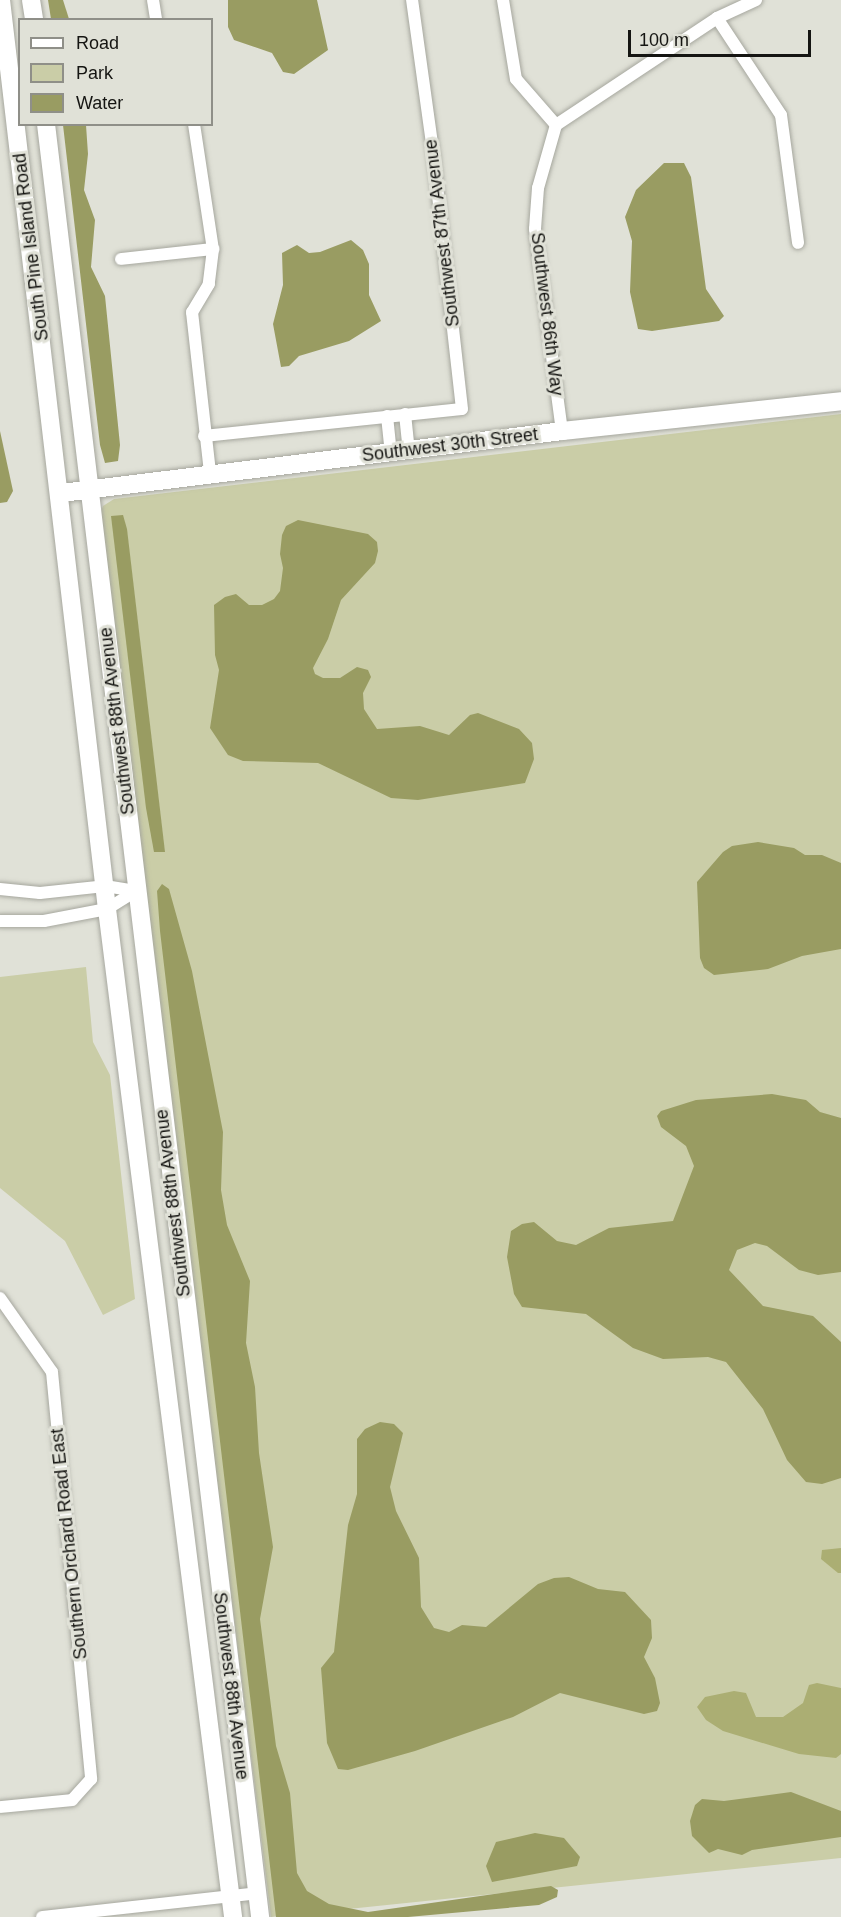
<!DOCTYPE html>
<html>
<head>
<meta charset="utf-8">
<style>
	body { margin:0 }
	#map { position:relative; width:841px; height:1917px; overflow:hidden; background:#e0e1d7; font-family:Arial,sans-serif }
	div>[style] { position:absolute }
	[style*='--x'] { left:calc(var(--x)*1px); top:calc(var(--y)*1px); width:calc(var(--w)*1px); rotate:calc(var(--a)*1deg) }
	.green>* { inset:0; background:#cacda7 }
	.forest>* { inset:0; background:#abae73 }
	.water>* { inset:0; background:#999c62 }
	.roads { filter:drop-shadow(0 0 2px #a6a79e) drop-shadow(0 0 2px #a6a79e) }
	.street>* { height:12px; margin:-6px; padding:0 6px; transform-origin:6px; border-radius:6px; background:#fff }
	.secondary>* { height:18px; margin:-9px; padding:0 9px; transform-origin:9px; border-radius:9px; background:#fff }
	span { translate:-50% -50%; white-space:nowrap; text-align:center; line-height:1.15; -webkit-text-stroke:6px #e0e1d7; paint-order:stroke }
	.street-label { font-size:18px; color:#151512 }
	.legend { position:absolute; left:18px; top:18px; width:195px; height:108px; box-sizing:border-box; background:#e0e1d7; border:2px solid #8f8f88; margin:0; padding:8px 10px; list-style:none; font-size:18px; color:#151512 }
	.legend li { display:flex; align-items:center; gap:12px; height:30px }
	.legend b { width:30px; border:2px solid #8f8f88 }
	.scale { position:absolute; left:628px; top:30px; width:183px; height:27px; box-sizing:border-box; border:3px solid #151512; border-top:0; padding-left:8px; font-size:18px; line-height:21px; white-space:nowrap; color:#151512; -webkit-text-stroke:4px #e0e1d7; paint-order:stroke }
</style>
</head>
<body>
<div id="map">
	<div class="green">
		<div style="clip-path:polygon(841px 414px,841px 1858px,271px 1917px,98px 519px,103px 506px,114px 499px)"></div>
		<div style="clip-path:polygon(86px 967px,93px 1042px,110px 1075px,135px 1299px,103px 1315px,65px 1241px,0 1188px,0 977px)"></div>
	</div>
	<div class="forest">
		<div style="clip-path:polygon(841px 1548px,841px 1573px,838px 1573px,821px 1559px,822px 1550px)"></div>
		<div style="clip-path:polygon(817px 1683px,841px 1688px,841px 1754px,836px 1758px,799px 1754px,723px 1731px,706px 1720px,697px 1707px,705px 1697px,734px 1691px,746px 1693px,756px 1717px,783px 1717px,803px 1703px,809px 1685px)"></div>
	</div>
	<div class="water">
		<div style="clip-path:polygon(48px 0,63px 0,69px 19px,51px 19px)"></div>
		<div style="clip-path:polygon(228px 0,317px 0,328px 50px,294px 74px,283px 72px,272px 53px,234px 40px,228px 27px)"></div>
		<div style="clip-path:polygon(63px 125px,86px 125px,88px 154px,84px 190px,95px 220px,91px 267px,105px 296px,120px 445px,118px 461px,105px 463px,100px 445px)"></div>
		<div style="clip-path:polygon(664px 163px,684px 163px,691px 177px,706px 289px,724px 316px,719px 321px,652px 331px,638px 329px,630px 292px,632px 241px,625px 217px,636px 190px)"></div>
		<div style="clip-path:polygon(351px 240px,363px 250px,369px 264px,369px 295px,381px 321px,349px 341px,299px 356px,289px 366px,281px 367px,273px 324px,283px 285px,282px 253px,297px 245px,309px 253px,320px 252px)"></div>
		<div style="clip-path:polygon(0 431px,13px 491px,7px 502px,0 503px)"></div>
		<div style="clip-path:polygon(123px 515px,127px 529px,165px 852px,154px 852px,146px 808px,111px 516px)"></div>
		<div style="clip-path:polygon(298px 520px,368px 534px,377px 542px,378px 551px,375px 563px,341px 600px,328px 639px,313px 668px,315px 674px,323px 678px,340px 678px,357px 667px,368px 670px,371px 677px,363px 693px,364px 709px,377px 729px,420px 726px,449px 735px,470px 715px,478px 713px,519px 729px,532px 743px,534px 759px,525px 783px,418px 800px,391px 798px,318px 763px,243px 761px,228px 755px,210px 728px,219px 670px,215px 655px,214px 605px,225px 597px,236px 594px,249px 605px,262px 605px,274px 599px,280px 591px,283px 568px,280px 554px,282px 535px,286px 526px)"></div>
		<div style="clip-path:polygon(758px 842px,794px 848px,805px 855px,822px 855px,841px 863px,841px 949px,802px 956px,768px 969px,714px 975px,704px 968px,700px 958px,697px 882px,723px 852px,732px 846px)"></div>
		<div style="clip-path:polygon(162px 884px,169px 889px,192px 971px,223px 1132px,221px 1190px,227px 1225px,250px 1281px,246px 1343px,255px 1387px,259px 1453px,273px 1547px,260px 1619px,276px 1746px,290px 1793px,297px 1873px,307px 1891px,329px 1904px,368px 1912px,551px 1886px,558px 1890px,557px 1897px,539px 1905px,408px 1917px,276px 1917px,160px 931px,157px 891px)"></div>
		<div style="clip-path:polygon(772px 1094px,806px 1100px,820px 1112px,841px 1118px,841px 1272px,818px 1275px,799px 1270px,767px 1246px,755px 1243px,737px 1250px,729px 1270px,763px 1306px,813px 1316px,841px 1342px,841px 1478px,822px 1484px,806px 1482px,787px 1460px,763px 1409px,726px 1362px,708px 1357px,663px 1359px,633px 1348px,586px 1314px,522px 1307px,514px 1294px,507px 1257px,511px 1231px,522px 1224px,534px 1222px,557px 1241px,576px 1245px,609px 1228px,673px 1221px,694px 1166px,686px 1146px,661px 1127px,657px 1116px,661px 1111px,696px 1100px)"></div>
		<div style="clip-path:polygon(380px 1422px,394px 1424px,403px 1433px,390px 1487px,396px 1511px,419px 1558px,421px 1607px,434px 1628px,449px 1632px,462px 1625px,486px 1627px,538px 1584px,554px 1578px,569px 1577px,598px 1589px,625px 1592px,651px 1620px,652px 1638px,644px 1657px,655px 1678px,660px 1703px,657px 1711px,644px 1714px,560px 1693px,513px 1717px,415px 1751px,348px 1770px,338px 1769px,327px 1743px,321px 1668px,334px 1652px,348px 1525px,357px 1494px,357px 1439px,365px 1429px)"></div>
		<div style="clip-path:polygon(791px 1792px,841px 1811px,841px 1837px,752px 1850px,742px 1855px,718px 1849px,709px 1853px,692px 1836px,690px 1821px,695px 1805px,702px 1799px,724px 1801px)"></div>
		<div style="clip-path:polygon(535px 1833px,564px 1838px,580px 1857px,577px 1866px,492px 1882px,486px 1866px,496px 1842px)"></div>
	</div>
	<div class="roads">
		<div class="street">
			<div style="--x:153;--y:0;--w:20;--a:81"></div>
			<div style="--x:503;--y:0;--w:80;--a:80.7"></div>
			<div style="--x:516;--y:79;--w:61;--a:49"></div>
			<div style="--x:717;--y:18;--w:116;--a:56.6"></div>
			<div style="--x:781;--y:115;--w:129;--a:82.4"></div>
			<div style="--x:194;--y:124;--w:126;--a:81.4"></div>
			<div style="--x:213;--y:249;--w:35;--a:97"></div>
			<div style="--x:209;--y:284;--w:33;--a:121"></div>
			<div style="--x:192;--y:312;--w:162;--a:83.6"></div>
			<div style="--x:556;--y:125;--w:66;--a:105.9"></div>
			<div style="--x:538;--y:188;--w:41;--a:94.2"></div>
			<div style="--x:535;--y:229;--w:204;--a:82.4"></div>
			<div style="--x:556;--y:125;--w:193;--a:-33.6"></div>
			<div style="--x:717;--y:18;--w:43;--a:-24.8"></div>
			<div style="--x:121;--y:259;--w:93;--a:-6.2"></div>
			<div style="--x:405;--y:414;--w:36;--a:84"></div>
			<div style="--x:387;--y:416;--w:36;--a:84"></div>
			<div style="--x:204;--y:436;--w:259;--a:-6"></div>
			<div style="--x:462;--y:409;--w:253;--a:-96.4"></div>
			<div style="--x:434;--y:158;--w:160;--a:-97.9"></div>
			<div style="--x:0;--y:889;--w:40;--a:5.7"></div>
			<div style="--x:40;--y:893;--w:65;--a:-6.1"></div>
			<div style="--x:105;--y:886;--w:31;--a:9"></div>
			<div style="--x:0;--y:921;--w:44;--a:0"></div>
			<div style="--x:44;--y:921;--w:64;--a:-10.8"></div>
			<div style="--x:107;--y:909;--w:34;--a:-32"></div>
			<div style="--x:0;--y:1298;--w:90;--a:54.9"></div>
			<div style="--x:52;--y:1372;--w:409;--a:84.5"></div>
			<div style="--x:91;--y:1779;--w:28;--a:132"></div>
			<div style="--x:72;--y:1800;--w:72;--a:174.4"></div>
			<div style="--x:42;--y:1917;--w:217;--a:-6.3"></div>
		</div>
		<div class="secondary">
			<div style="--x:1;--y:0;--w:915;--a:83.35"></div>
			<div style="--x:107;--y:909;--w:1016;--a:82.87"></div>
			<div style="--x:31;--y:0;--w:20;--a:81"></div>
			<div style="--x:46;--y:124;--w:1806;--a:83.19"></div>
			<div style="--x:61;--y:493;--w:505;--a:-7.05"></div>
			<div style="--x:562;--y:431;--w:281;--a:-6.1"></div>
		</div>
	</div>
	<div class="street-label">
		<span style="left:442px;top:233px;rotate:-97deg">Southwest 87th Avenue</span>
		<span style="left:31px;top:247px;rotate:-97deg">South Pine Island Road</span>
		<span style="left:547px;top:314px;rotate:83deg">Southwest 86th Way</span>
		<span style="left:450px;top:445px;rotate:-7deg">Southwest 30th Street</span>
		<span style="left:117px;top:721px;rotate:-97deg">Southwest 88th Avenue</span>
		<span style="left:173px;top:1203px;rotate:-97deg">Southwest 88th Avenue</span>
		<span style="left:69px;top:1544px;rotate:-96deg">Southern Orchard Road East</span>
		<span style="left:231px;top:1686px;rotate:83deg">Southwest 88th Avenue</span>
	</div>
	<ul class="legend">
	<li><b style="height:8px;background:#fff"></b>Road</li>
	<li><b style="height:16px;background:#cacda7"></b>Park</li>
	<li><b style="height:16px;background:#999c62"></b>Water</li>
	</ul>
	<div class="scale">100 m</div>
</div>
</body>
</html>
